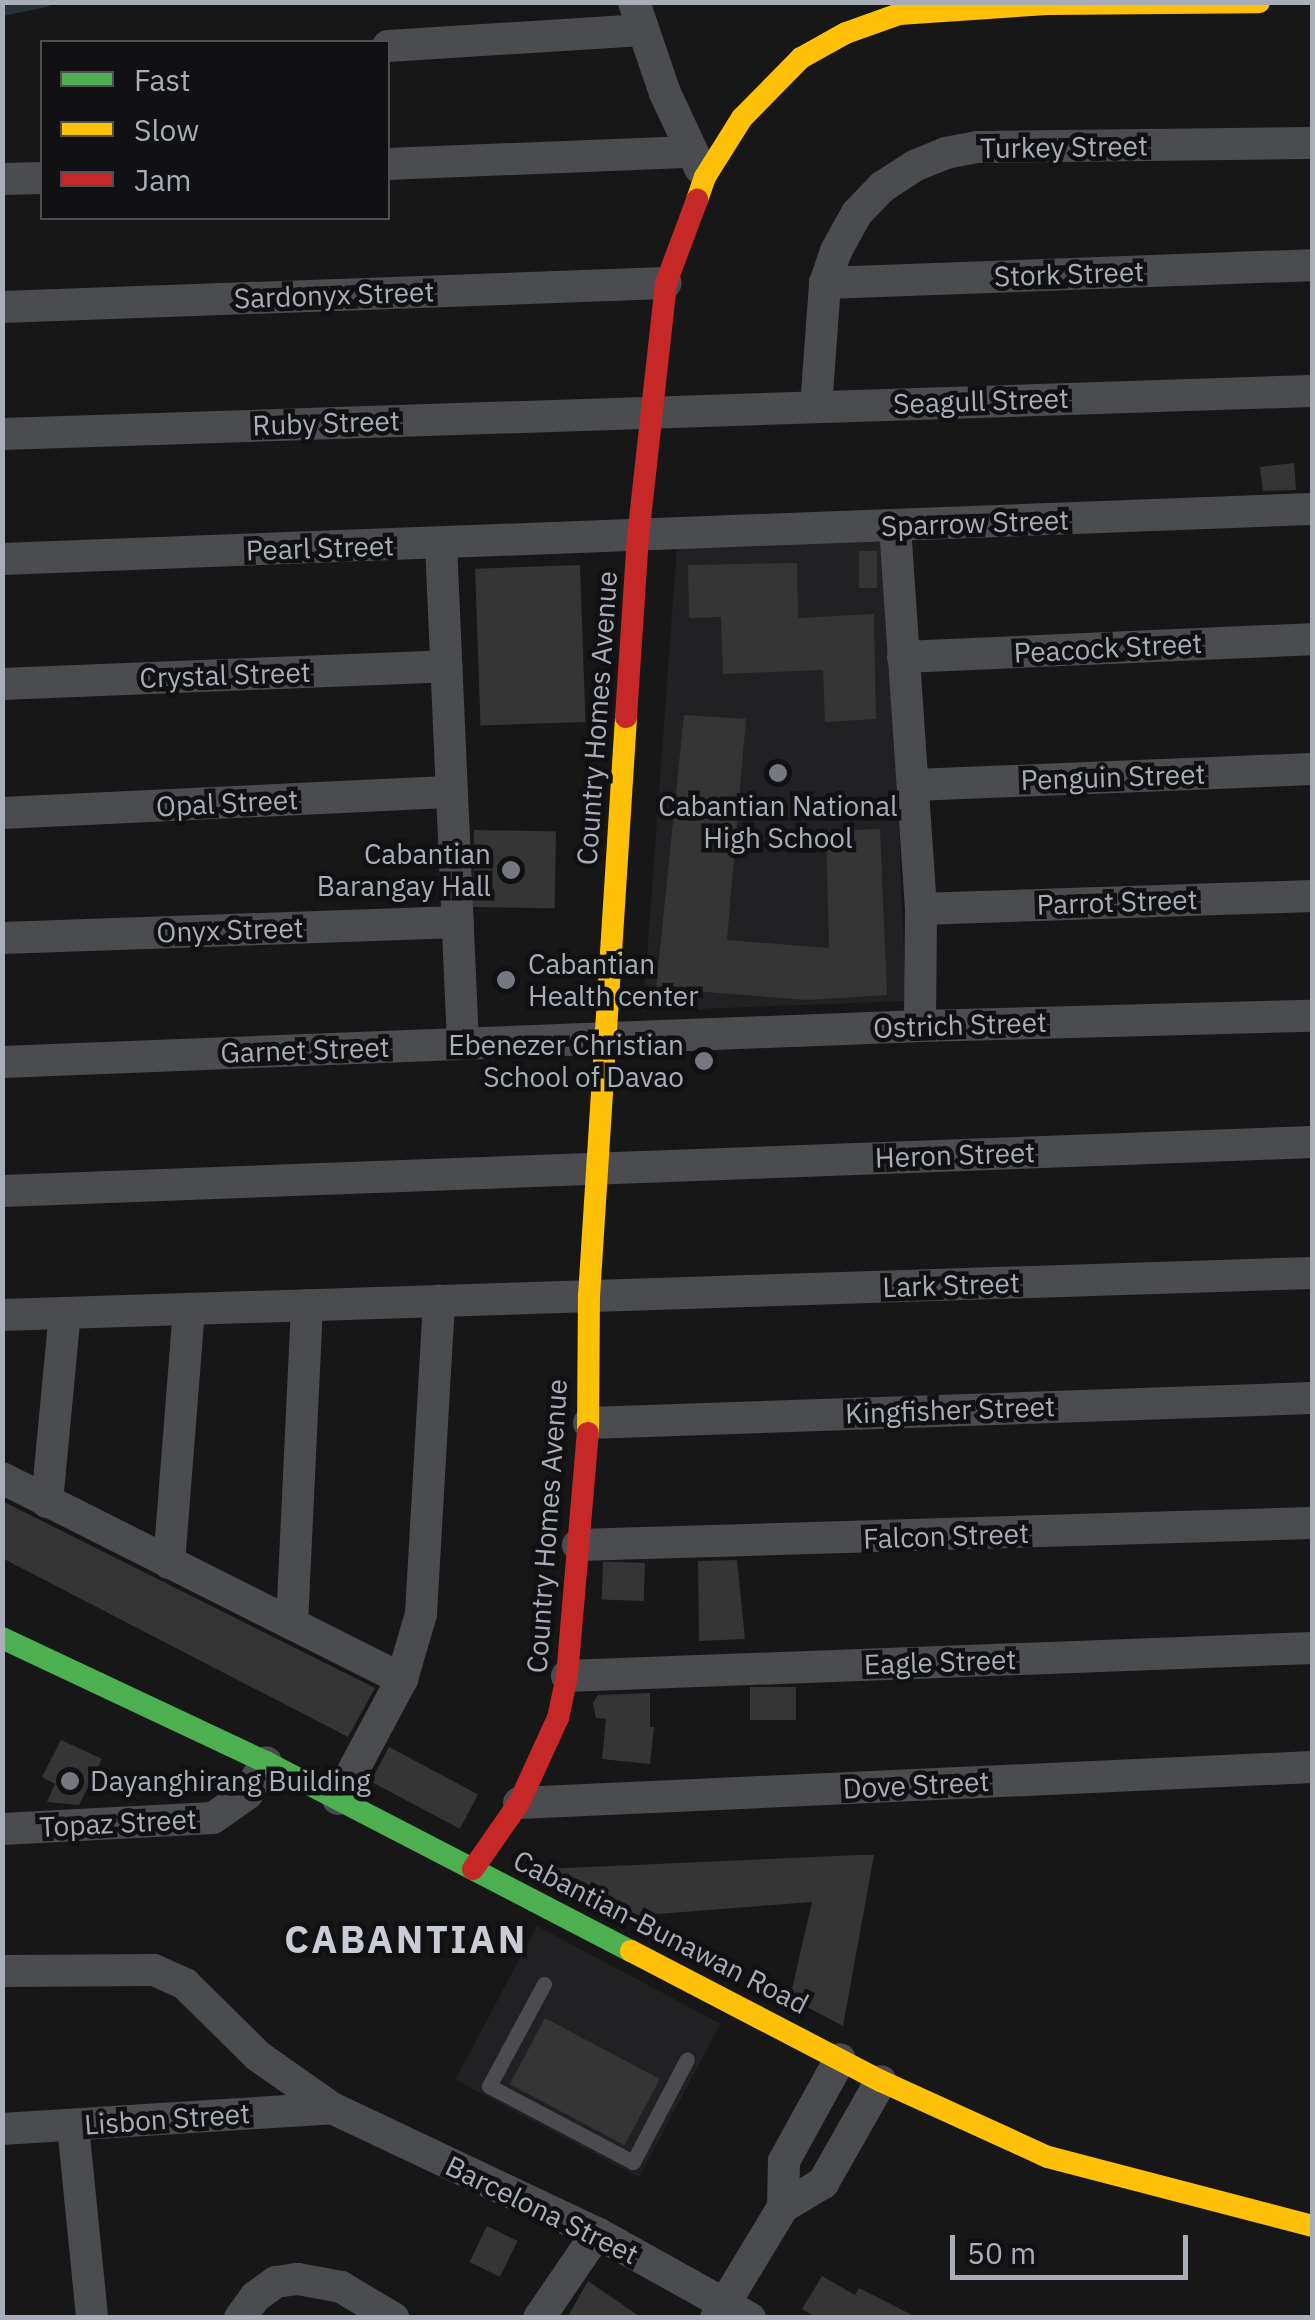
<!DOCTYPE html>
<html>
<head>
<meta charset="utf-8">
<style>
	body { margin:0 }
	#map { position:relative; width:1315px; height:2320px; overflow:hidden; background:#171717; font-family:"IBM Plex Sans",sans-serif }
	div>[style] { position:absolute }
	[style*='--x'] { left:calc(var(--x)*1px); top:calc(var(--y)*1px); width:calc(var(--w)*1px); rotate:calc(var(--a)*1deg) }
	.built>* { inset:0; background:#212123; transform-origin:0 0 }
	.stream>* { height:10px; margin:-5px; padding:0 5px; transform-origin:5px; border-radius:5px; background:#2a3239 }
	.building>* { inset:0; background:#353536; transform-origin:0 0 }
	.lane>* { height:15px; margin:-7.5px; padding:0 7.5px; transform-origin:7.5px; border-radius:7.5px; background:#4b4c50 }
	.street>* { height:32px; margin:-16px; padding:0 16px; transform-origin:16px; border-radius:16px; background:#4b4c50 }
	.fast>* { height:22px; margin:-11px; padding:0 11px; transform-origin:11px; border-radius:11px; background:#4caf50 }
	.slow>* { height:22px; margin:-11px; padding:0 11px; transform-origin:11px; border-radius:11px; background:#ffc107 }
	.jam>* { height:22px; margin:-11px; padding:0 11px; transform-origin:11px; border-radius:11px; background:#c62828 }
	.dots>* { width:28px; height:28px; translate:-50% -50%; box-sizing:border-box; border:5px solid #111113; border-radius:50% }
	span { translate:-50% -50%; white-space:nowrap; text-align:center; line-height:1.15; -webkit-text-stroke:9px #111113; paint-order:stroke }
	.street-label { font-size:28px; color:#a8adb8 }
	.poi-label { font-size:28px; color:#a8adb8 }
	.right { translate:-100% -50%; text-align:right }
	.left { translate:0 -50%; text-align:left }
	.district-label { font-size:38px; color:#c9ccd4; font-weight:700; letter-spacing:2.5px }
	.frame { position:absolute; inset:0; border:5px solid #a8adb8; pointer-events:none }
	.legend { position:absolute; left:40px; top:40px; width:350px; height:180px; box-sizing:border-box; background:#111113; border:2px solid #4d4f55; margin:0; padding:12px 18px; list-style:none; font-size:30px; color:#a8adb8 }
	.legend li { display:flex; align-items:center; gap:20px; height:50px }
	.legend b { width:50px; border:2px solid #4d4f55 }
	.scale { position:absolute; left:950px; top:2235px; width:238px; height:45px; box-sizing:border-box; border:5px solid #a8adb8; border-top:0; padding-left:12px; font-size:30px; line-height:35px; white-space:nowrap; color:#a8adb8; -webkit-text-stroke:8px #111113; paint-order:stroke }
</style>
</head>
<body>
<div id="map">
	<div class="built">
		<div style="clip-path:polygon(887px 537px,906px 1001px,643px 1011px,677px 545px)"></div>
		<div style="left:537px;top:1926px;width:208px;height:174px;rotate:28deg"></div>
	</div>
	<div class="stream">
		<div style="--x:2;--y:11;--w:45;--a:-11.6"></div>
	</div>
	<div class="building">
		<div style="clip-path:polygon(1294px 463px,1296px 490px,1263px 491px,1260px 467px)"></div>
		<div style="left:859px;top:551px;width:18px;height:37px"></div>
		<div style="clip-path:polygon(797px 563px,798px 618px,874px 614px,876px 719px,825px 722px,823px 670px,723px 674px,721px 617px,689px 618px,688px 565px)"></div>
		<div style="left:580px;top:565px;width:157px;height:105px;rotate:88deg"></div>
		<div style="clip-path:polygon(684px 715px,746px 719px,727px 940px,829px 948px,826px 831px,880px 829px,887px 995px,807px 1000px,656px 988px)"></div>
		<div style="left:474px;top:830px;width:82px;height:77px;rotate:1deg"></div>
		<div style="clip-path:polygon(2px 1501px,375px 1688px,348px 1737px,2px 1558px)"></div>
		<div style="clip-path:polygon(737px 1560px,745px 1639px,699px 1641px,698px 1561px)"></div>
		<div style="left:645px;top:1563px;width:38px;height:42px;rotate:92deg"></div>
		<div style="left:796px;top:1687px;width:33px;height:46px;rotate:90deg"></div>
		<div style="clip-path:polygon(650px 1693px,650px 1727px,654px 1727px,650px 1764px,602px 1759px,606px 1719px,596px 1718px,593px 1703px,598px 1695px)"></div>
		<div style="clip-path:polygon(61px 1740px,102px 1759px,79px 1805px,47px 1802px,55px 1784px,42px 1777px)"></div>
		<div style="left:389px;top:1747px;width:101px;height:39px;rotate:28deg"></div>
		<div style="clip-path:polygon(859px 1855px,874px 1855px,843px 2026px,790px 1998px,812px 1902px,631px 1916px,544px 1869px)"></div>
		<div style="left:545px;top:2018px;width:130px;height:75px;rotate:28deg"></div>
		<div style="left:487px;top:2226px;width:34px;height:40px;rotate:26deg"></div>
		<div style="clip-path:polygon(822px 2276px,855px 2295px,859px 2288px,918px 2318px,817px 2318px,802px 2309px)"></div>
		<div style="clip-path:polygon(588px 2281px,642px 2318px,567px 2318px)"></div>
	</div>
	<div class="lane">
		<div style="--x:544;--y:1984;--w:116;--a:118.3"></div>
		<div style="--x:489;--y:2086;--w:163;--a:27.8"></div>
		<div style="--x:633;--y:2162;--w:116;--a:-62.3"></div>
	</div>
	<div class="street">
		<div style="--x:634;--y:2;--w:96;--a:71.2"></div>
		<div style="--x:665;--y:93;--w:83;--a:65"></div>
		<div style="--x:388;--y:46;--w:255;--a:-3.6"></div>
		<div style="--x:388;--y:164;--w:302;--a:-2.3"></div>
		<div style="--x:2;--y:179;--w:40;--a:-1.4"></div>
		<div style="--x:825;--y:283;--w:487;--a:-2.1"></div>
		<div style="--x:2;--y:307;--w:664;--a:-2.07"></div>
		<div style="--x:816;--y:407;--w:124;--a:-85.8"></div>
		<div style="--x:825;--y:283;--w:34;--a:-71"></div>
		<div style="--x:836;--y:251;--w:43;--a:-61.1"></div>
		<div style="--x:857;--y:213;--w:36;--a:-46"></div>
		<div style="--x:882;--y:187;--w:38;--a:-33"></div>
		<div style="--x:914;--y:166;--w:35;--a:-22"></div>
		<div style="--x:946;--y:153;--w:32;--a:-11"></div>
		<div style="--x:977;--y:147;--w:335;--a:-0.7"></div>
		<div style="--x:2;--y:434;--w:1311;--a:-1.88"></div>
		<div style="--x:895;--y:527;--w:383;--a:86.1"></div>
		<div style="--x:921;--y:909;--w:117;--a:90.5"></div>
		<div style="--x:441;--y:544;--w:500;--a:87.48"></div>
		<div style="--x:2;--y:559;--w:1311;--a:-2.19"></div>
		<div style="--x:903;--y:657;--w:409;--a:-2.5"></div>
		<div style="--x:2;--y:684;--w:445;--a:-2.3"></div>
		<div style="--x:914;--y:785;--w:398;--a:-2.3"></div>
		<div style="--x:2;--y:813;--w:450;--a:-2.7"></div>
		<div style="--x:921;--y:909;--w:391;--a:-1.9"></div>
		<div style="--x:2;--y:938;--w:456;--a:-2"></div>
		<div style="--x:2;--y:1062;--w:919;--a:-2.25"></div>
		<div style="--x:920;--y:1026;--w:392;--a:-1.5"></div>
		<div style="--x:2;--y:1191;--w:1311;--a:-2.14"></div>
		<div style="--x:2;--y:1315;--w:1311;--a:-1.84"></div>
		<div style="--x:589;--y:1423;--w:723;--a:-1.98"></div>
		<div style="--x:2;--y:1478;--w:448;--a:26.7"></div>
		<div style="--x:47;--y:1502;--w:190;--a:-84.6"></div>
		<div style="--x:578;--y:1545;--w:734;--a:-1.72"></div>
		<div style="--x:169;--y:1563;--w:255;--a:-85.5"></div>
		<div style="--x:292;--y:1624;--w:319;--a:-87.3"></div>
		<div style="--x:567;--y:1676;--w:746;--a:-2.15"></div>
		<div style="--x:338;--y:1799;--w:136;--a:-61.9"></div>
		<div style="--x:402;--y:1679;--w:68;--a:-73.7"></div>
		<div style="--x:421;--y:1614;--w:314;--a:-86.7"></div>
		<div style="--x:519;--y:1803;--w:794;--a:-2.6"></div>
		<div style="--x:2;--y:1829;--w:211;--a:-3"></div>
		<div style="--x:213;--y:1818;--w:42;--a:-35.2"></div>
		<div style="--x:247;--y:1794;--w:37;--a:-59"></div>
		<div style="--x:2;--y:1971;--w:152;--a:-0.4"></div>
		<div style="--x:154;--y:1970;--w:34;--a:24"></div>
		<div style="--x:185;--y:1984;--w:103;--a:44.6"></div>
		<div style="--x:258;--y:2056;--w:90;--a:35.1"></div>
		<div style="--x:332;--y:2108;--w:293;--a:25.3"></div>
		<div style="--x:597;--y:2233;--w:175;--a:29.1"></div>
		<div style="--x:73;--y:2126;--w:193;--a:84.3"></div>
		<div style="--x:2;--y:2129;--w:331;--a:-3.6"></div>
		<div style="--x:783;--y:2207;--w:46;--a:-88.8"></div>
		<div style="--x:784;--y:2161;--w:116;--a:-61.2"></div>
		<div style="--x:240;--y:2318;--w:26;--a:-54"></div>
		<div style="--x:255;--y:2297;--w:26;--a:-36"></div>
		<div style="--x:276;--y:2282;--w:22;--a:-8"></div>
		<div style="--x:298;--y:2279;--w:44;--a:10.5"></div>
		<div style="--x:341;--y:2287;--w:61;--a:30.8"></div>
		<div style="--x:539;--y:2318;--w:103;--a:-55.7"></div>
		<div style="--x:716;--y:2318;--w:130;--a:-58.9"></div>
		<div style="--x:783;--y:2207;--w:47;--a:-31"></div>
		<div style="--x:823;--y:2183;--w:117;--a:-60.4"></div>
	</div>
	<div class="fast">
		<div style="--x:2;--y:1638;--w:292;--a:25.2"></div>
		<div style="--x:266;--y:1762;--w:411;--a:27.4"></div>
	</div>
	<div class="slow">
		<div style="--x:697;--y:200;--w:24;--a:-71"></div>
		<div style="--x:705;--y:177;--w:70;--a:-57.9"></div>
		<div style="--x:742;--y:118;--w:84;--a:-45.5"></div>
		<div style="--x:801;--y:58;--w:51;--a:-29.1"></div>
		<div style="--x:846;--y:33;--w:56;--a:-19.7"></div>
		<div style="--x:899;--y:14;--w:148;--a:-3.9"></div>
		<div style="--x:1047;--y:4;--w:212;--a:-0.5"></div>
		<div style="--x:588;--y:1433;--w:137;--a:-89.6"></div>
		<div style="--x:589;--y:1296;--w:580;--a:-86.34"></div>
		<div style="--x:631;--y:1951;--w:282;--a:27.5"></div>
		<div style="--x:881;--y:2081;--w:183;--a:24.5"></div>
		<div style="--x:1048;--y:2157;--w:273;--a:14.6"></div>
	</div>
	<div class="jam">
		<div style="--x:626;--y:717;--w:180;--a:-86.2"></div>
		<div style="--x:638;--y:537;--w:256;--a:-83.7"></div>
		<div style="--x:666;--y:283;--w:89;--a:-69.5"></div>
		<div style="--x:473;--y:1869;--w:80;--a:-55.1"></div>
		<div style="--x:519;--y:1803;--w:94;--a:-65.4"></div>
		<div style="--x:558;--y:1718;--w:43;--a:-77.9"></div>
		<div style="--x:567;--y:1676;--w:244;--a:-85.1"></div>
	</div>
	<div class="dots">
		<div style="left:778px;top:773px;background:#757880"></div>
		<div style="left:511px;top:870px;background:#757880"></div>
		<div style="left:506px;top:980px;background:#757880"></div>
		<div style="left:704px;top:1061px;background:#757880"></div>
		<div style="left:70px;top:1781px;background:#757880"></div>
	</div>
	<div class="street-label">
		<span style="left:1064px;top:147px;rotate:-1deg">Turkey Street</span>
		<span style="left:1069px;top:274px;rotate:-2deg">Stork Street</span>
		<span style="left:334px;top:295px;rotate:-2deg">Sardonyx Street</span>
		<span style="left:981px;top:401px;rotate:-2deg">Seagull Street</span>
		<span style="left:326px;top:423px;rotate:-2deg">Ruby Street</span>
		<span style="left:975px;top:523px;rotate:-2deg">Sparrow Street</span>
		<span style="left:320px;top:548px;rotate:-2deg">Pearl Street</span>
		<span style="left:1108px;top:648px;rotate:-3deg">Peacock Street</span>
		<span style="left:225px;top:675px;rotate:-2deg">Crystal Street</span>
		<span style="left:597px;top:718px;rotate:-86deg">Country Homes Avenue</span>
		<span style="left:1113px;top:777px;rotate:-2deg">Penguin Street</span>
		<span style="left:227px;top:803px;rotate:-3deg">Opal Street</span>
		<span style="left:1117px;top:902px;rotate:-2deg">Parrot Street</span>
		<span style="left:230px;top:930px;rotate:-2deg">Onyx Street</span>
		<span style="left:960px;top:1025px;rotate:-2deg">Ostrich Street</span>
		<span style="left:305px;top:1050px;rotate:-2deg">Garnet Street</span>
		<span style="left:955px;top:1155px;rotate:-2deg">Heron Street</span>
		<span style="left:951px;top:1285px;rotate:-2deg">Lark Street</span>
		<span style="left:950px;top:1410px;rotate:-2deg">Kingfisher Street</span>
		<span style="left:547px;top:1526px;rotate:-86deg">Country Homes Avenue</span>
		<span style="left:946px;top:1536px;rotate:-2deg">Falcon Street</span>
		<span style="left:940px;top:1662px;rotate:-2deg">Eagle Street</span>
		<span style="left:916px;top:1785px;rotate:-3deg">Dove Street</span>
		<span style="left:118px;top:1823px;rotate:-3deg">Topaz Street</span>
		<span style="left:661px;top:1932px;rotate:27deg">Cabantian-Bunawan Road</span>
		<span style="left:167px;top:2119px;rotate:-4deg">Lisbon Street</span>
		<span style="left:542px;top:2210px;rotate:26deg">Barcelona Street</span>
	</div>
	<div class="poi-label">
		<span style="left:778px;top:822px">Cabantian National<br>High School</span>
		<span class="right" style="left:491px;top:870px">Cabantian<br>Barangay Hall</span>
		<span class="left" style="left:528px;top:980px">Cabantian<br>Health center</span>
		<span class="right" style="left:684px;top:1061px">Ebenezer Christian<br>School of Davao</span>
		<span class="left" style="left:90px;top:1781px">Dayanghirang Building</span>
	</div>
	<div class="district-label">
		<span style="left:406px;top:1939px">CABANTIAN</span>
	</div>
	<div class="frame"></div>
	<ul class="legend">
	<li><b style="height:12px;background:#4caf50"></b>Fast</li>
	<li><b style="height:12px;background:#ffc107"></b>Slow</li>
	<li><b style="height:12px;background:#c62828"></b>Jam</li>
	</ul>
	<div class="scale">50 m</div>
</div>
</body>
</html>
